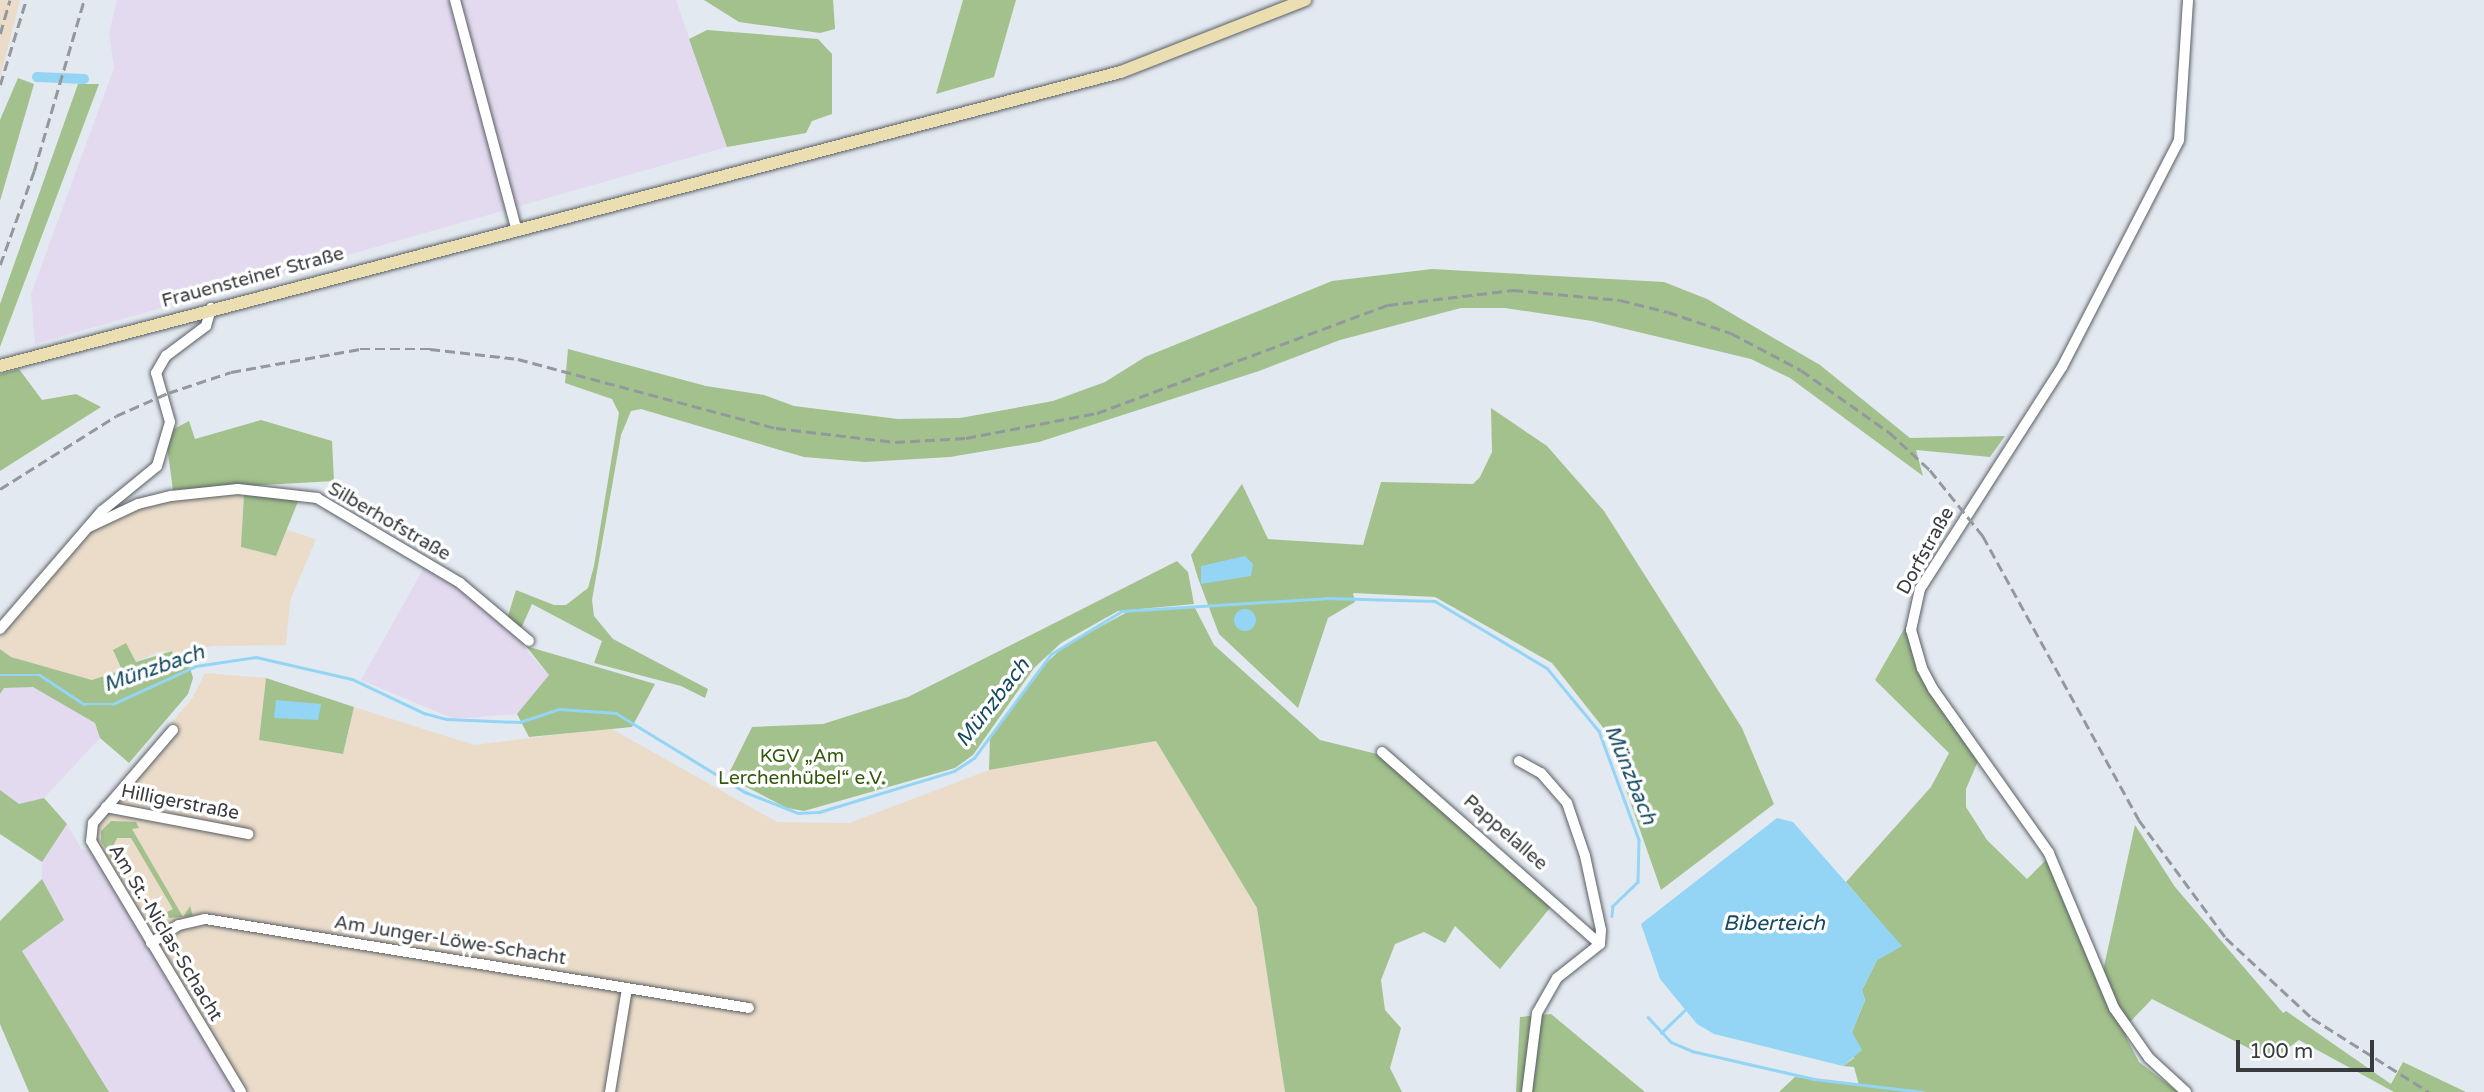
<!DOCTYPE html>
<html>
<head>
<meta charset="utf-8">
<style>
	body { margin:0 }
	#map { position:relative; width:2484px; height:1092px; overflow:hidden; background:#e3e9f0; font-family:"Varela Round",sans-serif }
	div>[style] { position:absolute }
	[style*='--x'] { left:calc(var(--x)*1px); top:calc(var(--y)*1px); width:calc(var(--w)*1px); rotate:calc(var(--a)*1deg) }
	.commercial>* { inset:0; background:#e3daef }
	.industrial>* { inset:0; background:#eadcc9 }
	.green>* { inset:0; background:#a2c18c }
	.water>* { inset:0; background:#94d5f5 }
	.round { border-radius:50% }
	.stream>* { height:2.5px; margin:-1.25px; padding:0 1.25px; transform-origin:1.25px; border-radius:1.25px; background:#94d5f5 }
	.canal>* { height:10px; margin:-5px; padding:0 5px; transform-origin:5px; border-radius:5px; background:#94d5f5 }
	.roads { filter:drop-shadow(0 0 2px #5a5f65) drop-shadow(0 0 2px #5a5f65) }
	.minor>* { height:10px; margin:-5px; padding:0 5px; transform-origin:5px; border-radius:5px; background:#fff }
	.major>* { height:12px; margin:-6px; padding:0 6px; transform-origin:6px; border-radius:6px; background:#ebdfb2 }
	.rail>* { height:2.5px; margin-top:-1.25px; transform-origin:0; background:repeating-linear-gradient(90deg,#93989d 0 10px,transparent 0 15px) }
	span { translate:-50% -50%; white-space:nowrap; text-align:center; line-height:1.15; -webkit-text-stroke:7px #fff; paint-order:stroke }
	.street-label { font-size:19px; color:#383b3e }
	.park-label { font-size:19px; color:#33580a }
	.water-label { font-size:21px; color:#144960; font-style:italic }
	.scale { position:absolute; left:2236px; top:1040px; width:138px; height:32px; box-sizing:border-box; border:4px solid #383b3e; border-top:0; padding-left:9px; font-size:21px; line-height:24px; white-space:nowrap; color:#383b3e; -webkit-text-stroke:5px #fff; paint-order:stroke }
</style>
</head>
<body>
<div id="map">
	<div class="commercial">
		<div style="clip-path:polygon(117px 0,676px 0,727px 147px,35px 344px,31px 294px,114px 68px,109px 33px)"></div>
		<div style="clip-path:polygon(426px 564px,519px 634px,516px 638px,549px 675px,517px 714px,454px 719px,361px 680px)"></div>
		<div style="clip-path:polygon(33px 686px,95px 723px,100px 738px,44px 798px,19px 804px,0 790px,0 694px,4px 688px)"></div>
		<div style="clip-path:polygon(67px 824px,82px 850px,94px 848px,241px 1092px,109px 1092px,22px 951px,63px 920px,42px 879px,42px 862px)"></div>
	</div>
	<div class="industrial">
		<div style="clip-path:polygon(0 0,20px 0,0 78px)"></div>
		<div style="clip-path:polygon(238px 489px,244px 495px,242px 547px,276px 556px,284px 529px,316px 539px,290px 601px,286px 645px,211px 646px,175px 659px,172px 651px,158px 652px,136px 662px,126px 644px,123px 670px,92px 680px,11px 657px,0 649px,0 629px,89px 527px,138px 504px)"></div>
		<div style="clip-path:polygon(205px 673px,266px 678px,259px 740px,343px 754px,354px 707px,474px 745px,610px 728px,777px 822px,849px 823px,989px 770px,1156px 741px,1257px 908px,1285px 1092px,238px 1092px,88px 831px,94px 815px,193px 697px)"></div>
	</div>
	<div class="green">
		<div style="clip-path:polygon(704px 0,833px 0,835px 29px,820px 33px,739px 22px)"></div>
		<div style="clip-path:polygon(963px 0,1016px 0,994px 77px,936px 94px)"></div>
		<div style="clip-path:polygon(707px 30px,818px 39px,832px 54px,832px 114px,812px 121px,806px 133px,727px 147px,689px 39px)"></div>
		<div style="clip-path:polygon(18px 78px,34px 84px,0 201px,0 120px)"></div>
		<div style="clip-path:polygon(78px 84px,99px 84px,0 347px,0 304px)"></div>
		<div style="clip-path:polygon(1432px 269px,1664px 282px,1707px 299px,1820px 365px,1910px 438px,2005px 436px,1990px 457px,1916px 450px,1923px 476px,1790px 378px,1751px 359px,1592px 321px,1505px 308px,1461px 308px,1340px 340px,1259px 371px,1039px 442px,950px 457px,865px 462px,804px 457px,641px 409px,631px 411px,621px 435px,592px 600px,594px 616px,613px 639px,708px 689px,705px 698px,681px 686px,594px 663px,602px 641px,532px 604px,520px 631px,507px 619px,516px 590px,554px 605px,566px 605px,588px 588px,594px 566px,619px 413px,612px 399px,565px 383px,568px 349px,706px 386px,764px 395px,794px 406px,898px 419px,960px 418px,1053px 401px,1105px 382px,1145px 357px,1332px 281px)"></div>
		<div style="clip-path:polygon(19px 369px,42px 400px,76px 394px,101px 407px,0 471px,0 374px)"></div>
		<div style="clip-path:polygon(1491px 408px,1547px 446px,1604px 511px,1742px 728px,1774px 804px,1661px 890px,1605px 730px,1552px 663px,1435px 597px,1353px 593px,1355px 602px,1328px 618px,1298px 708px,1219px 634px,1198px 578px,1191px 555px,1242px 484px,1268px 539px,1363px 545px,1381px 482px,1473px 484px,1480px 477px,1492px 452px)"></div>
		<div style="clip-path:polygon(261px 420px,332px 441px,334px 481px,173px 490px,166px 439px,174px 429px,189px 421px,195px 439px)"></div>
		<div style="clip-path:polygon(244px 495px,299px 499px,276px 556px,241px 547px)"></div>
		<div style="clip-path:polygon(1177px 561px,1188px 572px,1194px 604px,1118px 611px,1061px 643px,1034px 668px,973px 755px,955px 768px,804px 811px,787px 808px,727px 777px,752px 727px,823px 724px,908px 697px)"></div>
		<div style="clip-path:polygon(1195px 608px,1214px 645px,1320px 740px,1381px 755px,1554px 903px,1500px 969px,1455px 926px,1445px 943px,1424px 932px,1395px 944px,1381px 980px,1385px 1010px,1401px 1028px,1390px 1068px,1402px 1092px,1285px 1092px,1257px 908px,1156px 741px,989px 770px,990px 737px,1037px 672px,1063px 647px,1131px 610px)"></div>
		<div style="clip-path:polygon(1907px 624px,1917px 630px,1927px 667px,1978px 761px,1966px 789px,1966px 807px,1987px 840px,2027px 879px,2054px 852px,2103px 971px,2135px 825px,2175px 887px,2283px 1013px,2286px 1011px,2391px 1084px,2403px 1062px,2466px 1092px,2394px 1092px,2299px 1040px,2272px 1060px,2152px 999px,2129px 1023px,2126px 1037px,2139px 1062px,2178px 1092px,1779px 1092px,1795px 1077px,1859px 1085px,1854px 1067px,1843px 1066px,1854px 1058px,1852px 1032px,1865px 1000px,1862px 990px,1877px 960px,1901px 946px,1846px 882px,1931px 787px,1949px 753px,1875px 680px)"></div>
		<div style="clip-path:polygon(126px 643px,136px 662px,172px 651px,175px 666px,189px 664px,193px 678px,188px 694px,129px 763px,100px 738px,95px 723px,33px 687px,4px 688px,0 694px,0 649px,11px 657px,92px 680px,122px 670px,113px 650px)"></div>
		<div style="clip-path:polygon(526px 646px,655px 684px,632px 727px,529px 737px,517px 714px,549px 675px)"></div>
		<div style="clip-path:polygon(266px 678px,354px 707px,343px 754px,259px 740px)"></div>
		<div style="clip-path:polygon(0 790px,19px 804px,44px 798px,67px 824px,42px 862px,0 834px)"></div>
		<div style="clip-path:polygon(111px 821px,136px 822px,139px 828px,132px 829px,183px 917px,190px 906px,193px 916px,169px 918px,167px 912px,173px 909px,131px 838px,117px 838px,111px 850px,122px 870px,130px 870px,121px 875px,101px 841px,101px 831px)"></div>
		<div style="clip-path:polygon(42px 879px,64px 920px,22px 951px,109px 1092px,29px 1092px,0 1024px,0 921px)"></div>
		<div style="clip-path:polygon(1551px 1014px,1645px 1092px,1516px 1092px,1520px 1017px)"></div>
	</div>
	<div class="water">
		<div style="clip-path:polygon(1245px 556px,1253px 564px,1251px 576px,1201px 584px,1201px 566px)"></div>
		<div class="round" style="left:1234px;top:609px;width:22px;height:22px"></div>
		<div style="clip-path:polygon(276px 700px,321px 704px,318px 720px,274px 718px)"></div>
		<div style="clip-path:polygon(1777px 818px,1793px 822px,1902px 946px,1877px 960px,1862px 990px,1865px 1000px,1852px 1032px,1862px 1050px,1843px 1066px,1714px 1034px,1697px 1024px,1660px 979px,1641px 924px)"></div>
	</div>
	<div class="stream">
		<div style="--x:0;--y:675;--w:40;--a:0"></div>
		<div style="--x:40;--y:675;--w:53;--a:33.4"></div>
		<div style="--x:84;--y:704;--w:29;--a:0"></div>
		<div style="--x:113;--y:704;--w:91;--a:-24.6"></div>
		<div style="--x:196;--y:666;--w:61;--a:-8.5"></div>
		<div style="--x:256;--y:657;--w:98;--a:12.9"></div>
		<div style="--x:352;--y:679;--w:80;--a:25.3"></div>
		<div style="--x:424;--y:713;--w:24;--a:15"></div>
		<div style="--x:447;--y:719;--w:73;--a:2.4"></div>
		<div style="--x:520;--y:722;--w:41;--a:-18.4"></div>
		<div style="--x:559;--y:709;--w:57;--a:4"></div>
		<div style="--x:616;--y:713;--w:151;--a:31.5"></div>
		<div style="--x:745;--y:792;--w:57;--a:21.6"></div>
		<div style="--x:798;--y:813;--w:21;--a:-3"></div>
		<div style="--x:819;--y:812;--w:141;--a:-16.9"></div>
		<div style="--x:954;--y:771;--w:24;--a:-33"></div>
		<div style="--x:974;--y:758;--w:129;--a:-53.5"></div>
		<div style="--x:1051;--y:654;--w:83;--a:-31.2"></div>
		<div style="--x:1122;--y:611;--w:204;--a:-3.6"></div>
		<div style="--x:1326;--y:598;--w:109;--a:1.6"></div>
		<div style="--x:1435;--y:601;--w:131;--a:30.9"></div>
		<div style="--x:1547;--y:668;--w:82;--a:50.5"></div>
		<div style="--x:1599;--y:731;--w:116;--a:69.8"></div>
		<div style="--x:1639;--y:840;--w:42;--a:91.4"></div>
		<div style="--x:1638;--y:882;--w:35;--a:136"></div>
		<div style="--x:1613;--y:906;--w:10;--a:96"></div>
		<div style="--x:1648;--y:1017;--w:34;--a:47"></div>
		<div style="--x:1671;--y:1042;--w:23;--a:23"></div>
		<div style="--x:1692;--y:1051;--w:125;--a:12.9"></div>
		<div style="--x:1814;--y:1079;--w:110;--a:6.8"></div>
		<div style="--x:1661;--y:1033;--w:32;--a:-44"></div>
	</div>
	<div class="canal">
		<div style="--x:37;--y:77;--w:47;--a:2.4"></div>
	</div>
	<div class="roads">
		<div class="minor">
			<div style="--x:455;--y:0;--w:236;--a:75"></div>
			<div style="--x:89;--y:527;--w:54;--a:-25.1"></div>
			<div style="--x:138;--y:504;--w:34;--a:-14"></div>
			<div style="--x:171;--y:496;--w:67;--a:-6"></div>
			<div style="--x:238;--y:489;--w:80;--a:6.5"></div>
			<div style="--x:317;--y:498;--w:166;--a:30.7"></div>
			<div style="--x:460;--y:583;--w:90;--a:40"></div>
			<div style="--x:0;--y:629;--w:156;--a:-49.2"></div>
			<div style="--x:102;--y:511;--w:71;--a:-39.3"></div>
			<div style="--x:157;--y:466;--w:46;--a:-73.5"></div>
			<div style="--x:170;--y:422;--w:51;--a:-105.9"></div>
			<div style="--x:156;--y:373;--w:20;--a:-60"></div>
			<div style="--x:166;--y:356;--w:50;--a:-36.9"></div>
			<div style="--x:206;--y:326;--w:19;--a:-74"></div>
			<div style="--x:173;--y:730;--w:123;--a:130.7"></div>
			<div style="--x:93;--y:823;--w:18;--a:96"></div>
			<div style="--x:91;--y:841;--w:292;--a:59.1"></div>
			<div style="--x:1382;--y:752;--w:290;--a:41.4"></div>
			<div style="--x:1519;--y:761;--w:25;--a:29"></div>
			<div style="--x:1541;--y:773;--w:40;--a:49"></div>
			<div style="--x:1567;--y:803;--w:56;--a:71.2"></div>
			<div style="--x:1585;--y:856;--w:76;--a:77.8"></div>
			<div style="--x:1601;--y:930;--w:14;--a:94"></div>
			<div style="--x:1600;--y:944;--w:55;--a:141.7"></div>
			<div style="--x:1557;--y:978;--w:40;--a:119.7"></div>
			<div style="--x:1537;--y:1013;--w:80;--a:97.2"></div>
			<div style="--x:106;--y:807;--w:145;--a:10.8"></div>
			<div style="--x:151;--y:943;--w:33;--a:-33"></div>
			<div style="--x:179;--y:925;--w:27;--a:-13"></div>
			<div style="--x:205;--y:919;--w:551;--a:9.29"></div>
			<div style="--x:610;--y:1092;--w:105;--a:-80.7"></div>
			<div style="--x:2186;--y:1092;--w:50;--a:-137.4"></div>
			<div style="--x:2149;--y:1058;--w:61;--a:-125"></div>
			<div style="--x:2114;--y:1008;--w:168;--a:-112.8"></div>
			<div style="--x:2049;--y:853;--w:201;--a:-125.3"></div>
			<div style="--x:1933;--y:689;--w:24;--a:-118"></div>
			<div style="--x:1922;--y:668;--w:40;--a:-106"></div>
			<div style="--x:1911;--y:630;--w:42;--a:-77.6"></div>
			<div style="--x:1920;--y:589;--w:264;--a:-57.4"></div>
			<div style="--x:2062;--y:367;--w:255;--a:-62.7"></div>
			<div style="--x:2179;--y:140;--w:140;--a:-86.3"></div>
		</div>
		<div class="major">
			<div style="--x:0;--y:366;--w:1159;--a:-14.7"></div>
			<div style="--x:1121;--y:72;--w:198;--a:-21.4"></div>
		</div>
	</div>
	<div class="rail">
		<div style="--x:0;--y:34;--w:35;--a:-74"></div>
		<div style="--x:0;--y:85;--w:89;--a:-73"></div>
		<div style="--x:0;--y:265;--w:100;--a:-70.1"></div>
		<div style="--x:34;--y:171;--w:178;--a:-73.7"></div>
		<div style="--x:0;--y:489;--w:137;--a:-32.2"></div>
		<div style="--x:116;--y:416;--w:57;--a:-23.9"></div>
		<div style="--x:168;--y:393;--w:66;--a:-18.4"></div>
		<div style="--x:231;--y:372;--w:131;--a:-10.1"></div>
		<div style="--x:360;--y:349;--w:70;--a:0"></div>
		<div style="--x:430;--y:349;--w:89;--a:6.5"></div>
		<div style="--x:518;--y:359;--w:267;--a:15"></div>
		<div style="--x:776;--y:428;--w:120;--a:6.7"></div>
		<div style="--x:895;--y:442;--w:71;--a:-3.2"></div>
		<div style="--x:966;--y:438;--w:133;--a:-10.8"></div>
		<div style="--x:1097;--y:413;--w:310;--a:-20.4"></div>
		<div style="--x:1388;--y:305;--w:126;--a:-6.8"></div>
		<div style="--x:1513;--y:290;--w:107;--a:5.3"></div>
		<div style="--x:1620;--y:300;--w:49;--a:14"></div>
		<div style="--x:1668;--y:312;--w:66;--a:18.4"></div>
		<div style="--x:1731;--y:333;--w:79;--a:27.9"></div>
		<div style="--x:1801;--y:370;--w:108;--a:35.2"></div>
		<div style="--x:1889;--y:432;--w:56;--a:42.8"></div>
		<div style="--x:1930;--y:470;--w:85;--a:51.2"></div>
		<div style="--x:1983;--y:536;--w:324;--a:61.2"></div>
		<div style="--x:2139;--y:820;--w:147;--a:53.6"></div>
		<div style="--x:2226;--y:938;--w:117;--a:42.9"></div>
		<div style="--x:2312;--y:1018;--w:138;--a:32.3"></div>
	</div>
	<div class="street-label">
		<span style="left:253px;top:278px;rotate:-15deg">Frauensteiner Straße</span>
		<span style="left:389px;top:522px;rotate:30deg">Silberhofstraße</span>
		<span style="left:1926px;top:551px;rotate:-61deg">Dorfstraße</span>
		<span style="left:180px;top:803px;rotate:11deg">Hilligerstraße</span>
		<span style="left:1505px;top:833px;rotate:41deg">Pappelallee</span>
		<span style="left:165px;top:933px;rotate:59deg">Am St.-Niclas-Schacht</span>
		<span style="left:450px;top:941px;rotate:9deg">Am Junger-Löwe-Schacht</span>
	</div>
	<div class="park-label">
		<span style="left:802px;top:768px">KGV „Am<br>Lerchenhübel“ e.V.</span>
	</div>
	<div class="water-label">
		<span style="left:154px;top:669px;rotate:-19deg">Münzbach</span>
		<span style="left:993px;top:703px;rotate:-52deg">Münzbach</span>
		<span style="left:1630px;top:775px;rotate:68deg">Münzbach</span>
		<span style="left:1774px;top:924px">Biberteich</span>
	</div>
	<div class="scale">100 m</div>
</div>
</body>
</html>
